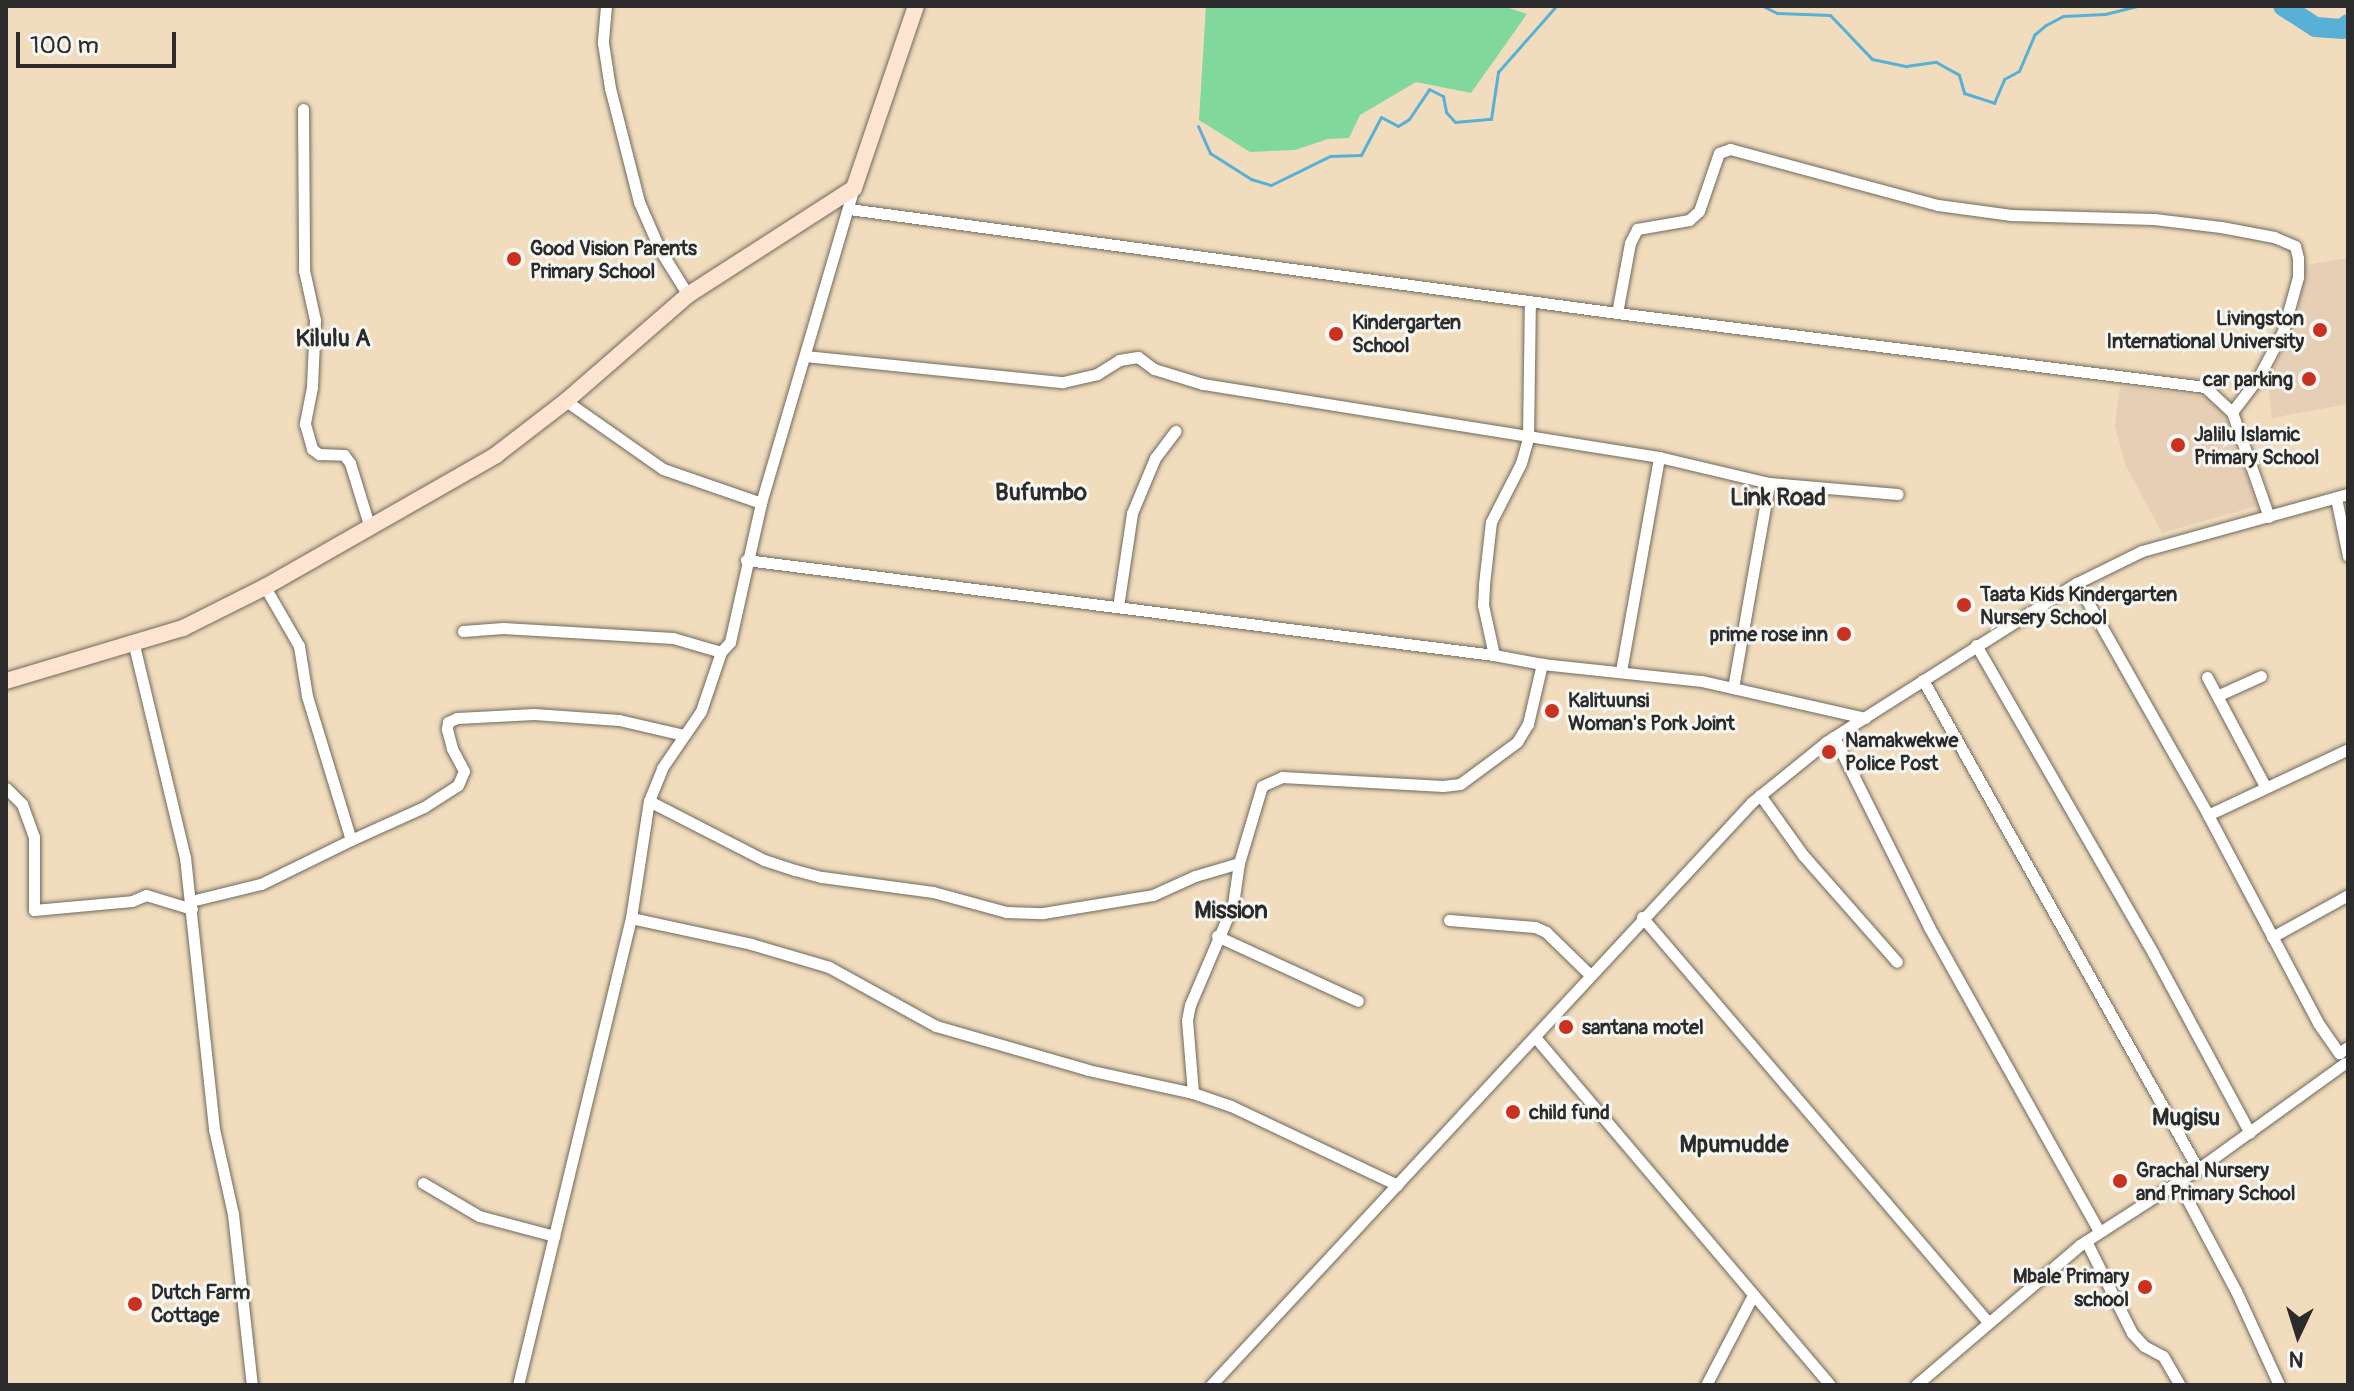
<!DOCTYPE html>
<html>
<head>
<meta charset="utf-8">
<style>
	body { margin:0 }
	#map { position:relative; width:2354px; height:1391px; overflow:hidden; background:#f1ddbd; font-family:Pangolin,sans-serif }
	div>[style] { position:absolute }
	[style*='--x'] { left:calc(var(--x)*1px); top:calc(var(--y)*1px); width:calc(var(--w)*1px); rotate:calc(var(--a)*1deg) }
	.built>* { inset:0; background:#e7cfb5 }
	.green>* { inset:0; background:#80d89d }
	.stream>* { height:3px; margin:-1.5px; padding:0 1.5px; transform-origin:1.5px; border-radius:1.5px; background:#59b0d6 }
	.river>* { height:20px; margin:-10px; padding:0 10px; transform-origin:10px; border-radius:10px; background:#59b0d6 }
	.roads { filter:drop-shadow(0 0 2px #70695e) drop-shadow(0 0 2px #70695e) }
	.street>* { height:11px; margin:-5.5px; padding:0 5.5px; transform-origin:5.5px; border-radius:5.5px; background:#fff }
	.secondary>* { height:16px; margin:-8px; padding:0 8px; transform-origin:8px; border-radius:8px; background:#fde4d1 }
	.dots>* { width:22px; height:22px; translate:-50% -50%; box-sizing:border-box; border:4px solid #f6f6f2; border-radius:50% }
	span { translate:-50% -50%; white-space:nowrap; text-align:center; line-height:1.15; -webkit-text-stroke:6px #f6f6f2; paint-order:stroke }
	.poi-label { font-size:20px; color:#2b2b2b; font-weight:700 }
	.left { translate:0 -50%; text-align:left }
	.right { translate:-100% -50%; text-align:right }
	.quarter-label { font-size:24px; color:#2b2b2b; font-weight:700 }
	.frame { position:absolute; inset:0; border:8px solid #2b2b2b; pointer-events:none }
	.north { position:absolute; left:2258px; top:1295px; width:80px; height:80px; -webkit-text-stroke:6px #f6f6f2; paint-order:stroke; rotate:184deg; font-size:22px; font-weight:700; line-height:32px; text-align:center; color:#2b2b2b }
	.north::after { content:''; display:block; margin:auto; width:28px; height:36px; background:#2b2b2b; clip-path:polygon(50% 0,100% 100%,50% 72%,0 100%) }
	.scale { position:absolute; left:16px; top:32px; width:160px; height:36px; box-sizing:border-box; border:4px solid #2b2b2b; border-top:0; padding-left:10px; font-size:24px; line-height:28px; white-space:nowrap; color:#2b2b2b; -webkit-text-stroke:6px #f6f6f2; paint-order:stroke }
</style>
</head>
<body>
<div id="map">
	<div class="built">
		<div style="clip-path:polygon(2348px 258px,2348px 404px,2272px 418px,2268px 383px,2298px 313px,2305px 265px)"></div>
		<div style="clip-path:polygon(2120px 386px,2209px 397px,2224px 414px,2257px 506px,2162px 533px,2125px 464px,2115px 426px)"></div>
	</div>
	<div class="green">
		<div style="clip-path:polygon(1206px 6px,1503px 6px,1527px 14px,1471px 93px,1416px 82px,1360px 115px,1349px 138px,1328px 139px,1295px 150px,1250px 152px,1199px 120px)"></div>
	</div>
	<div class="stream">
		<div style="--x:1763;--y:6;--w:16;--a:27"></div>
		<div style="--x:1777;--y:13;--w:53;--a:2.2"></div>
		<div style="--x:1830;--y:15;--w:61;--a:46.3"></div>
		<div style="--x:1872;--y:59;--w:35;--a:12"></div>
		<div style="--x:1906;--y:66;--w:30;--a:-8"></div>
		<div style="--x:1936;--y:62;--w:26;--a:29"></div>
		<div style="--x:1959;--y:75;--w:19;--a:74"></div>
		<div style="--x:1964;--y:93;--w:32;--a:18"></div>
		<div style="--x:1994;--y:103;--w:26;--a:-67"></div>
		<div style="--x:2004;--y:79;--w:17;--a:-28"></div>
		<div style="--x:2019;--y:71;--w:39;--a:-67"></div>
		<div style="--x:2034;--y:35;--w:16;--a:-40"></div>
		<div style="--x:2046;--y:25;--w:19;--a:-28"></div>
		<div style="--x:2063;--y:16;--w:42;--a:-2.7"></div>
		<div style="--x:2105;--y:14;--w:34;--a:-14"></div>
		<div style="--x:1198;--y:126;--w:30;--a:66"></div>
		<div style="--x:1210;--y:153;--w:49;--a:32.4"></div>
		<div style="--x:1251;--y:179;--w:21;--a:17"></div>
		<div style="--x:1271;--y:185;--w:66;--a:-26.2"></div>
		<div style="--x:1330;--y:156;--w:31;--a:-2"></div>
		<div style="--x:1361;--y:155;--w:43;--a:-62.2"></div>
		<div style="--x:1381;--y:117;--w:19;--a:28"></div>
		<div style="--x:1398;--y:126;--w:13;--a:-32"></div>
		<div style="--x:1409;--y:119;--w:36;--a:-56"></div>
		<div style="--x:1429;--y:89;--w:16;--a:27"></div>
		<div style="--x:1443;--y:96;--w:16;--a:79"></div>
		<div style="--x:1446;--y:112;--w:13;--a:48"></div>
		<div style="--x:1455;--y:122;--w:36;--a:-5"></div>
		<div style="--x:1491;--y:119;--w:48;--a:-81.5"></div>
		<div style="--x:1498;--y:72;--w:88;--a:-48.7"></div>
	</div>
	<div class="river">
		<div style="--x:2283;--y:6;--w:38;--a:33"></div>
		<div style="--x:2315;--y:27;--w:28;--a:4"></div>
		<div style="--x:2343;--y:29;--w:7;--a:-45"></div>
	</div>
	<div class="roads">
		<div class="street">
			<div style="--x:606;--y:6;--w:37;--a:95"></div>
			<div style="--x:603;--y:43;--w:46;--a:81.2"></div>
			<div style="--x:610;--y:88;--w:118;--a:75.7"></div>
			<div style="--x:639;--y:202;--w:52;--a:66.4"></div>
			<div style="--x:660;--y:250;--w:53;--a:58.1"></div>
			<div style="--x:303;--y:109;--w:161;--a:89.6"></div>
			<div style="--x:304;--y:270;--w:51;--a:77.6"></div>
			<div style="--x:315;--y:320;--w:67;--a:92.6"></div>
			<div style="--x:312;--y:387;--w:38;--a:101"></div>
			<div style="--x:305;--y:424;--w:26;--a:74"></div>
			<div style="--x:312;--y:449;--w:9;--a:36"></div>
			<div style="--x:319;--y:454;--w:25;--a:2"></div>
			<div style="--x:344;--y:455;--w:10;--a:53"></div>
			<div style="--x:350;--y:463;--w:68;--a:72.9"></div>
			<div style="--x:849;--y:209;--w:775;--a:7.71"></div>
			<div style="--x:1617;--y:313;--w:593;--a:7.17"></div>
			<div style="--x:2205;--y:387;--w:37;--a:43"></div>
			<div style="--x:2232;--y:412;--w:111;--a:70.6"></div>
			<div style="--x:1617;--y:313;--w:71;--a:-79.5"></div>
			<div style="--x:1630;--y:243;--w:16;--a:-63"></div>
			<div style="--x:1637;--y:229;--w:53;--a:-9.8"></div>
			<div style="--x:1689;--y:220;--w:13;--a:-42"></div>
			<div style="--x:1699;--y:211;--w:61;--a:-71"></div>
			<div style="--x:1719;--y:153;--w:12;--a:-20"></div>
			<div style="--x:1730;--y:149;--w:215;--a:15.1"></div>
			<div style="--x:1938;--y:205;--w:74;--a:7.8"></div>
			<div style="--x:2011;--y:215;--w:143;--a:1.6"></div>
			<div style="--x:2154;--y:219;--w:67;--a:6.8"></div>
			<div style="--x:2221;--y:227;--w:54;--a:10.7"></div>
			<div style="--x:2274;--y:237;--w:23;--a:23"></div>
			<div style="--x:2295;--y:246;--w:12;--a:76"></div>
			<div style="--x:2298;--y:258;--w:19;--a:90"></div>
			<div style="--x:2298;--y:277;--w:56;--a:105.5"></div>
			<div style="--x:2283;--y:331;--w:53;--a:118"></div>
			<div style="--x:2258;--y:378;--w:43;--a:127.4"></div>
			<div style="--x:805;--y:356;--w:259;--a:5.8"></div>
			<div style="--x:1063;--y:382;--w:35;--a:-13"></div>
			<div style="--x:1097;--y:374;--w:26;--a:-32"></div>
			<div style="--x:1119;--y:360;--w:19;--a:-9"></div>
			<div style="--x:1138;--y:357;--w:20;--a:37"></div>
			<div style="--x:1154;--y:369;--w:51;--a:17"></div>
			<div style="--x:1203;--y:384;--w:462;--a:9.1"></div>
			<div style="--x:566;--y:401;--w:118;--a:35"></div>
			<div style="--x:663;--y:469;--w:104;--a:19.1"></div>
			<div style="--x:2336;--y:498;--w:59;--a:78.3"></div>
			<div style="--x:746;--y:560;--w:754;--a:7.24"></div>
			<div style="--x:1494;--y:655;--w:49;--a:10.6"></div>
			<div style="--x:1542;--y:664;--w:161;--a:6.1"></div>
			<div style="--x:1702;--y:681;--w:167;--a:12.8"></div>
			<div style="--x:2077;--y:583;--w:266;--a:60.5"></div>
			<div style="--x:2208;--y:815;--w:235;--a:62.1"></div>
			<div style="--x:2318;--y:1023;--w:37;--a:55"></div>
			<div style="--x:2339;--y:1053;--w:11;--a:-34"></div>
			<div style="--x:1118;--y:607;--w:95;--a:-81.5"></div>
			<div style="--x:1132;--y:513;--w:60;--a:-67.3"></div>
			<div style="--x:1155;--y:458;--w:34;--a:-53"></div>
			<div style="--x:463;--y:631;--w:40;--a:-4.3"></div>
			<div style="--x:503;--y:628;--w:170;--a:3.4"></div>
			<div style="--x:673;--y:638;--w:50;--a:16.3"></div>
			<div style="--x:133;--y:641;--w:222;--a:76.5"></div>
			<div style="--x:185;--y:857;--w:274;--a:83.9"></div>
			<div style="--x:214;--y:1129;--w:87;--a:77.4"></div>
			<div style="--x:233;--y:1214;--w:172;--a:83.7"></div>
			<div style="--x:1976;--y:645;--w:355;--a:60.1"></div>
			<div style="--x:2153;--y:953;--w:204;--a:61.7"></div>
			<div style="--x:1494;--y:655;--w:51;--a:-102.4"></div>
			<div style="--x:1483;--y:605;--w:21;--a:-87"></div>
			<div style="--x:1484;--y:584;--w:62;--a:-83.6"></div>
			<div style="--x:1491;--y:522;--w:66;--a:-63"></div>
			<div style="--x:1521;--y:463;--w:26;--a:-74"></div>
			<div style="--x:1528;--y:438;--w:137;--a:-89.2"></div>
			<div style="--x:1621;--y:671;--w:217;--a:-79.9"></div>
			<div style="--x:1659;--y:457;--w:113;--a:13.3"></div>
			<div style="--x:2207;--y:677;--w:123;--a:62"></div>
			<div style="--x:1923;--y:680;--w:561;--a:60.65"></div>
			<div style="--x:1733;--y:688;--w:208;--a:-80"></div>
			<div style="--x:1769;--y:483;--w:129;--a:4.9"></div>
			<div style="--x:2219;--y:695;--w:46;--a:-24.3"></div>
			<div style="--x:1834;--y:737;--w:212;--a:63.4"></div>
			<div style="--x:1929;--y:927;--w:348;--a:60.8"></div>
			<div style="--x:6;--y:788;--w:23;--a:45"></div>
			<div style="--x:22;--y:804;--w:35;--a:70"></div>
			<div style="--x:34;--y:837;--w:73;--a:90"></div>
			<div style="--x:34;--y:910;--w:98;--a:-5.2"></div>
			<div style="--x:132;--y:901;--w:15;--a:-23"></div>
			<div style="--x:146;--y:895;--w:48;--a:16.9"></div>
			<div style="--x:1760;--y:795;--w:74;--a:54.4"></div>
			<div style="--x:1803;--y:855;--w:142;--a:48.7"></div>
			<div style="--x:649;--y:801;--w:129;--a:27.2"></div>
			<div style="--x:764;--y:860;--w:33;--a:18"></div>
			<div style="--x:795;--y:870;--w:28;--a:15"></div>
			<div style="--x:822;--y:877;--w:112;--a:7.7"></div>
			<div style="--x:933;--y:892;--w:76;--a:15.3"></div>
			<div style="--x:1006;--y:912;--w:37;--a:2"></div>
			<div style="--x:1043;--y:913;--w:111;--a:-9.3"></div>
			<div style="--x:1153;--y:895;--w:46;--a:-24.3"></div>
			<div style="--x:1195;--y:876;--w:46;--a:-16.5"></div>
			<div style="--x:2208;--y:815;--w:155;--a:-25.2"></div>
			<div style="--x:351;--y:840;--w:80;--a:-24.3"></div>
			<div style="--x:424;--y:807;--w:40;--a:-32.9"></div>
			<div style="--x:458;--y:785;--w:15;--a:-67"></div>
			<div style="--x:464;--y:771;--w:26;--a:-118"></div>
			<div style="--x:452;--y:748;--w:20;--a:-105"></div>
			<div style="--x:447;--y:729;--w:7;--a:-82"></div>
			<div style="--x:448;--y:722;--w:10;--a:-24"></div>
			<div style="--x:457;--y:718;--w:77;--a:-3"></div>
			<div style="--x:534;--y:714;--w:85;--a:4"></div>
			<div style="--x:619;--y:720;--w:67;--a:13"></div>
			<div style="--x:191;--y:901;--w:72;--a:-13.7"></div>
			<div style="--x:261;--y:884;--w:100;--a:-26.1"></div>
			<div style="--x:351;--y:840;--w:151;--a:-107"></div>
			<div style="--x:307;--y:696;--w:51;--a:-99.1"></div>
			<div style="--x:299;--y:646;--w:68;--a:-120"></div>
			<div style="--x:1642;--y:917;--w:533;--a:49.49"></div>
			<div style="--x:631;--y:918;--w:123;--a:12.2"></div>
			<div style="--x:751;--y:944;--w:81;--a:16.4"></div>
			<div style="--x:829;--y:967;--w:122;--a:28.9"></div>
			<div style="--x:936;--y:1026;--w:158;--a:16.1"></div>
			<div style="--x:1088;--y:1070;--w:107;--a:12.4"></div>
			<div style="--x:1193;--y:1093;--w:40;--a:18.9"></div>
			<div style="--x:1231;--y:1106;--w:184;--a:25.4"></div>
			<div style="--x:1449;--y:920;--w:86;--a:4.7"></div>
			<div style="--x:1535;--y:927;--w:12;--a:24"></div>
			<div style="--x:1546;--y:932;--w:62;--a:44.3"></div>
			<div style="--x:1217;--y:936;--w:155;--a:24.7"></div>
			<div style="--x:2272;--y:937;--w:87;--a:-28.9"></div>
			<div style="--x:1535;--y:1037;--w:456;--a:49.7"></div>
			<div style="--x:1193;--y:1093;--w:73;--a:-94.7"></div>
			<div style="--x:1187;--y:1020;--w:15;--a:-79"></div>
			<div style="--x:1190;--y:1005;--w:110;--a:-66.9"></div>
			<div style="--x:1233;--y:904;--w:41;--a:-81.7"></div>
			<div style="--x:1239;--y:863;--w:80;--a:-73.4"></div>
			<div style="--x:1262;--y:786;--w:22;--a:-24"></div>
			<div style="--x:1282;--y:777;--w:161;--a:3.2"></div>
			<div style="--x:1443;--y:786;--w:17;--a:-7"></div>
			<div style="--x:1460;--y:784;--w:71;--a:-36.4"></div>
			<div style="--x:1517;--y:742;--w:21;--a:-59"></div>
			<div style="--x:1528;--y:724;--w:62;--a:-76.9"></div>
			<div style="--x:2178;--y:1182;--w:123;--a:62"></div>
			<div style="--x:2236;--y:1291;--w:103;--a:65.4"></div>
			<div style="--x:423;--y:1183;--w:65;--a:30.5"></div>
			<div style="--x:479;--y:1216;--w:78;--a:14.9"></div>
			<div style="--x:2086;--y:1241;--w:103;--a:63.4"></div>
			<div style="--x:2132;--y:1333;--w:18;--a:47"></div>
			<div style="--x:2144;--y:1346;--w:21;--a:28"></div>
			<div style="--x:2163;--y:1356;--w:34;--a:60"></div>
			<div style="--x:518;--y:1385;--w:480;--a:-76.4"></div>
			<div style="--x:631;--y:918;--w:118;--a:-81.3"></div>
			<div style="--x:649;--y:801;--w:35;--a:-68"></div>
			<div style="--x:662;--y:768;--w:69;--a:-55.6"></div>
			<div style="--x:701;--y:711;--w:62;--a:-71.3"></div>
			<div style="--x:721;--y:652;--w:13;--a:-48"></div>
			<div style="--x:730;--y:642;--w:142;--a:-77.4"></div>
			<div style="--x:761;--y:503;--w:328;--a:-73.6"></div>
			<div style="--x:1211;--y:1385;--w:795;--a:-47.14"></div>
			<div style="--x:1752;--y:802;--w:95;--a:-39"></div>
			<div style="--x:1826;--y:742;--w:297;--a:-32.4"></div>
			<div style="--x:2077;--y:583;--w:72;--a:-26.2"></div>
			<div style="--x:2142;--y:551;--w:214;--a:-15.5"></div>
			<div style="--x:1706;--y:1385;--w:102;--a:-62.4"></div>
			<div style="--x:1916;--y:1385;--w:216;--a:-40.5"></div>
			<div style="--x:2080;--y:1245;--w:140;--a:-32.8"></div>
			<div style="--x:2198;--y:1169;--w:181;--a:-35.8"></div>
		</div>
		<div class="secondary">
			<div style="--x:6;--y:681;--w:185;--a:-16.7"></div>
			<div style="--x:183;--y:628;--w:92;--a:-26.6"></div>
			<div style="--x:265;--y:587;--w:266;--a:-29.7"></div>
			<div style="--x:496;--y:455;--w:88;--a:-37.6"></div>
			<div style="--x:566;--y:401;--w:162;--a:-41"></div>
			<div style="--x:688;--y:295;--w:197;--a:-32.8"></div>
			<div style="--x:854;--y:188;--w:192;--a:-71.2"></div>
		</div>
	</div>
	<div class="dots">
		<div style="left:514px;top:259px;background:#c8321e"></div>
		<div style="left:2320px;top:330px;background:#c8321e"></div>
		<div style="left:1336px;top:334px;background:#c8321e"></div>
		<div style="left:2309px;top:379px;background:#c8321e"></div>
		<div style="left:2178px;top:445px;background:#c8321e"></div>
		<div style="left:1964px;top:605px;background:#c8321e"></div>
		<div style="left:1844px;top:634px;background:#c8321e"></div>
		<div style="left:1552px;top:711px;background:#c8321e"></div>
		<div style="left:1829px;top:752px;background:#c8321e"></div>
		<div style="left:1566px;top:1027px;background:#c8321e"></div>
		<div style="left:1513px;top:1112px;background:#c8321e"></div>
		<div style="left:2120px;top:1181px;background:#c8321e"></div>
		<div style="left:2145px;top:1287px;background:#c8321e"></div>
		<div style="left:135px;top:1304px;background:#c8321e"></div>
	</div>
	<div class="poi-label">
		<span class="left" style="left:530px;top:260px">Good Vision Parents<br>Primary School</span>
		<span class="right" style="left:2304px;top:330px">Livingston<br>International University</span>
		<span class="left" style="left:1352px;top:334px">Kindergarten<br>School</span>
		<span class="right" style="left:2293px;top:379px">car parking</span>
		<span class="left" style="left:2194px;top:446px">Jalilu Islamic<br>Primary School</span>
		<span class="left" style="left:1980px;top:606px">Taata Kids Kindergarten<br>Nursery School</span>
		<span class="right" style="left:1828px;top:634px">prime rose inn</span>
		<span class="left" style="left:1568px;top:712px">Kalituunsi<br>Woman's Pork Joint</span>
		<span class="left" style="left:1845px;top:752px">Namakwekwe<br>Police Post</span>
		<span class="left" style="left:1582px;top:1027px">santana motel</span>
		<span class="left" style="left:1529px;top:1112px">child fund</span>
		<span class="left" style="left:2136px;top:1182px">Grachal Nursery<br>and Primary School</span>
		<span class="right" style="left:2129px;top:1288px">Mbale Primary<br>school</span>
		<span class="left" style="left:151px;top:1304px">Dutch Farm<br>Cottage</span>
	</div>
	<div class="quarter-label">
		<span style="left:333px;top:339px">Kilulu A</span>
		<span style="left:1041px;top:493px">Bufumbo</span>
		<span style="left:1778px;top:498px">Link Road</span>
		<span style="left:1231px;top:911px">Mission</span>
		<span style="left:2186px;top:1118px">Mugisu</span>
		<span style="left:1734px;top:1145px">Mpumudde</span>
	</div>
	<div class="frame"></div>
	<div class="north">N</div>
	<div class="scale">100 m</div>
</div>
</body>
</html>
